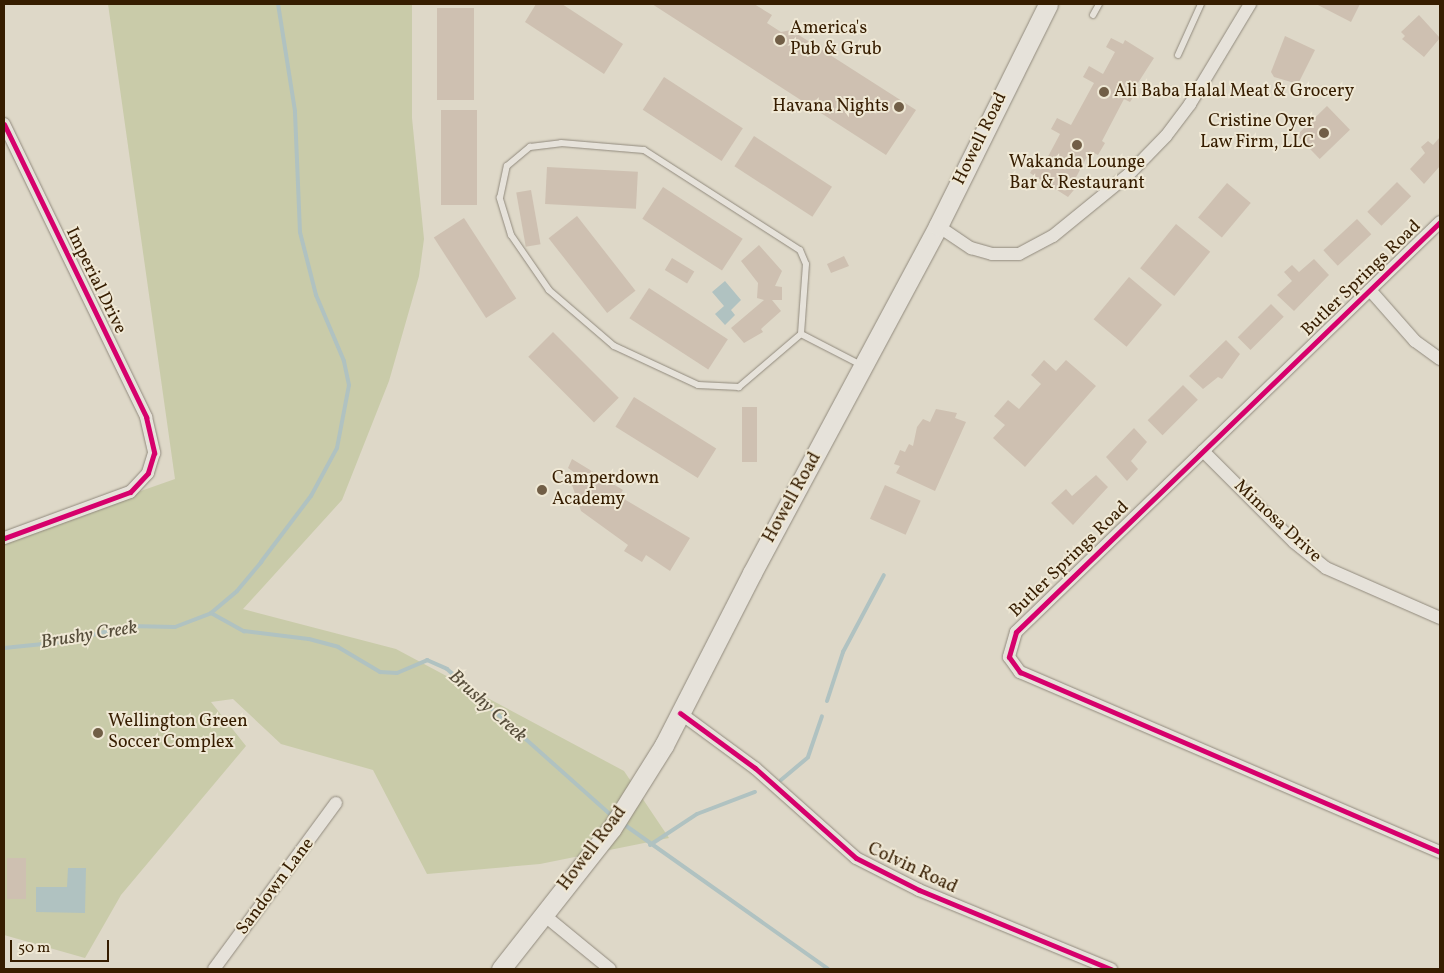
<!DOCTYPE html>
<html>
<head>
<meta charset="utf-8">
<style>
	body { margin:0 }
	#map { position:relative; width:1444px; height:973px; overflow:hidden; background:#ded8c8; font-family:Vollkorn,serif }
	div>[style] { position:absolute }
	[style*='--x'] { left:calc(var(--x)*1px); top:calc(var(--y)*1px); width:calc(var(--w)*1px); rotate:calc(var(--a)*1deg) }
	.green>* { inset:0; background:#c9cba9 }
	.water>* { inset:0; background:#b0c2c1 }
	.stream>* { height:4px; margin:-2px; padding:0 2px; transform-origin:2px; border-radius:2px; background:#b0c2c1 }
	.building>* { inset:0; background:#cec0b1; transform-origin:0 0 }
	.roads { filter:drop-shadow(0 0 1px #918a7d) drop-shadow(0 0 1px #918a7d) }
	.lane>* { height:6px; margin:-3px; padding:0 3px; transform-origin:3px; border-radius:3px; background:#e6e2da }
	.street>* { height:12px; margin:-6px; padding:0 6px; transform-origin:6px; border-radius:6px; background:#e6e2da }
	.secondary>* { height:19px; margin:-9.5px; padding:0 9.5px; transform-origin:9.5px; border-radius:9.5px; background:#e6e2da }
	.cycleway>* { height:5px; margin:-2.5px; padding:0 2.5px; transform-origin:2.5px; border-radius:2.5px; background:#d6006c }
	.dots>* { width:14px; height:14px; translate:-50% -50%; box-sizing:border-box; border:2px solid #efe8d5; border-radius:50% }
	span { translate:-50% -50%; white-space:nowrap; text-align:center; line-height:1.15; -webkit-text-stroke:4px #efe8d5; paint-order:stroke }
	.poi-label { font-size:18px; color:#361d00 }
	.left { translate:0 -50%; text-align:left }
	.right { translate:-100% -50%; text-align:right }
	.street-label { font-size:18px; color:#361d00 }
	.water-label { font-size:19px; color:#554c39; font-style:italic }
	.frame { position:absolute; inset:0; border:5px solid #361d00; pointer-events:none }
	.scale { position:absolute; left:10px; top:940px; width:99px; height:22px; box-sizing:border-box; border:2px solid #361d00; border-top:0; padding-left:6px; font-size:15px; line-height:18px; white-space:nowrap; color:#361d00; -webkit-text-stroke:4px #efe8d5; paint-order:stroke }
</style>
</head>
<body>
<div id="map">
	<div class="green">
		<div style="clip-path:polygon(108px 4px,412px 4px,412px 118px,424px 239px,419px 276px,389px 381px,342px 500px,243px 609px,396px 649px,624px 771px,669px 838px,540px 864px,427px 874px,373px 770px,281px 744px,233px 699px,211px 702px,246px 746px,121px 895px,85px 958px,4px 935px,4px 539px,175px 479px)"></div>
	</div>
	<div class="water">
		<div style="clip-path:polygon(725px 281px,741px 300px,731px 310px,735px 315px,725px 325px,715px 314px,724px 306px,712px 292px)"></div>
		<div style="clip-path:polygon(68px 868px,86px 868px,85px 913px,36px 912px,36px 887px,67px 887px)"></div>
	</div>
	<div class="stream">
		<div style="--x:211;--y:613;--w:38;--a:29"></div>
		<div style="--x:244;--y:631;--w:65;--a:7"></div>
		<div style="--x:309;--y:639;--w:30;--a:15"></div>
		<div style="--x:338;--y:647;--w:49;--a:30.8"></div>
		<div style="--x:380;--y:672;--w:17;--a:3"></div>
		<div style="--x:397;--y:673;--w:33;--a:-23"></div>
		<div style="--x:427;--y:660;--w:22;--a:24"></div>
		<div style="--x:447;--y:669;--w:221;--a:41.7"></div>
		<div style="--x:4;--y:648;--w:59;--a:-5.8"></div>
		<div style="--x:63;--y:642;--w:68;--a:-13.6"></div>
		<div style="--x:129;--y:626;--w:46;--a:1.2"></div>
		<div style="--x:175;--y:627;--w:39;--a:-21"></div>
		<div style="--x:211;--y:613;--w:34;--a:-40"></div>
		<div style="--x:237;--y:591;--w:38;--a:-50"></div>
		<div style="--x:261;--y:562;--w:83;--a:-52.9"></div>
		<div style="--x:311;--y:496;--w:55;--a:-61.6"></div>
		<div style="--x:337;--y:448;--w:64;--a:-79.2"></div>
		<div style="--x:349;--y:385;--w:25;--a:-102"></div>
		<div style="--x:344;--y:361;--w:72;--a:-113"></div>
		<div style="--x:316;--y:295;--w:65;--a:-104.3"></div>
		<div style="--x:300;--y:232;--w:121;--a:-92.4"></div>
		<div style="--x:295;--y:111;--w:108;--a:-99"></div>
		<div style="--x:827;--y:701;--w:52;--a:-71.9"></div>
		<div style="--x:843;--y:652;--w:87;--a:-62"></div>
		<div style="--x:781;--y:780;--w:35;--a:-40"></div>
		<div style="--x:808;--y:757;--w:43;--a:-71.1"></div>
		<div style="--x:622;--y:823;--w:252;--a:35.3"></div>
		<div style="--x:650;--y:845;--w:56;--a:-33.4"></div>
		<div style="--x:697;--y:814;--w:62;--a:-20.8"></div>
	</div>
	<div class="building">
		<div style="clip-path:polygon(536px 4px,562px 4px,623px 44px,604px 74px,525px 22px)"></div>
		<div style="clip-path:polygon(652px 4px,754px 4px,772px 15px,767px 23px,781px 32px,791px 30px,916px 110px,886px 155px)"></div>
		<div style="clip-path:polygon(1316px 4px,1360px 4px,1351px 22px)"></div>
		<div style="left:437px;top:8px;width:37px;height:92px"></div>
		<div style="clip-path:polygon(1419px 15px,1440px 38px,1424px 57px,1402px 39px,1405px 36px,1401px 32px)"></div>
		<div style="clip-path:polygon(1285px 36px,1315px 50px,1298px 84px,1274px 77px,1271px 72px)"></div>
		<div style="clip-path:polygon(1111px 38px,1123px 44px,1125px 40px,1154px 58px,1134px 89px,1137px 91px,1130px 102px,1124px 99px,1102px 141px,1105px 143px,1098px 155px,1090px 151px,1073px 183px,1078px 185px,1068px 197px,1030px 173px,1036px 162px,1043px 166px,1060px 134px,1051px 129px,1057px 118px,1071px 125px,1094px 83px,1083px 77px,1089px 66px,1103px 74px,1115px 52px,1106px 47px)"></div>
		<div style="left:664px;top:77px;width:94px;height:39px;rotate:33deg"></div>
		<div style="left:1327px;top:106px;width:33px;height:42px;rotate:46deg"></div>
		<div style="left:441px;top:110px;width:36px;height:95px"></div>
		<div style="left:754px;top:136px;width:93px;height:36px;rotate:33deg"></div>
		<div style="clip-path:polygon(1440px 137px,1440px 166px,1424px 184px,1410px 169px,1425px 153px,1421px 147px,1428px 141px,1433px 145px)"></div>
		<div style="left:547px;top:167px;width:91px;height:37px;rotate:3deg"></div>
		<div style="left:1397px;top:182px;width:20px;height:42px;rotate:45deg"></div>
		<div style="left:1227px;top:183px;width:31px;height:45px;rotate:40deg"></div>
		<div style="left:663px;top:187px;width:95px;height:38px;rotate:33deg"></div>
		<div style="left:531px;top:190px;width:55px;height:15px;rotate:80deg"></div>
		<div style="left:577px;top:216px;width:95px;height:36px;rotate:52deg"></div>
		<div style="left:464px;top:218px;width:96px;height:36px;rotate:57deg"></div>
		<div style="left:1357px;top:219px;width:21px;height:46px;rotate:47deg"></div>
		<div style="left:1176px;top:224px;width:44px;height:57px;rotate:39deg"></div>
		<div style="clip-path:polygon(759px 245px,782px 271px,775px 286px,782px 287px,782px 300px,772px 300px,781px 311px,761px 329px,763px 332px,744px 343px,731px 328px,764px 300px,757px 298px,758px 283px,741px 261px)"></div>
		<div style="clip-path:polygon(844px 256px,849px 266px,831px 273px,827px 264px)"></div>
		<div style="left:672px;top:258px;width:26px;height:14px;rotate:31deg"></div>
		<div style="clip-path:polygon(1314px 259px,1329px 275px,1294px 311px,1277px 295px,1292px 281px,1284px 272px,1292px 265px,1299px 272px)"></div>
		<div style="left:1129px;top:277px;width:43px;height:55px;rotate:40deg"></div>
		<div style="left:649px;top:288px;width:94px;height:36px;rotate:33deg"></div>
		<div style="left:1271px;top:304px;width:18px;height:47px;rotate:45deg"></div>
		<div style="left:553px;top:332px;width:93px;height:35px;rotate:45deg"></div>
		<div style="clip-path:polygon(1226px 340px,1240px 354px,1222px 379px,1218px 377px,1203px 389px,1189px 376px)"></div>
		<div style="clip-path:polygon(1044px 360px,1056px 371px,1066px 360px,1096px 386px,1025px 467px,993px 438px,1005px 425px,994px 416px,1008px 400px,1019px 409px,1041px 384px,1031px 375px)"></div>
		<div style="left:1183px;top:385px;width:21px;height:50px;rotate:45deg"></div>
		<div style="left:634px;top:397px;width:97px;height:35px;rotate:32deg"></div>
		<div style="left:742px;top:407px;width:15px;height:55px"></div>
		<div style="clip-path:polygon(936px 409px,957px 413px,955px 418px,966px 422px,935px 491px,896px 473px,900px 466px,894px 464px,900px 450px,905px 452px,909px 444px,913px 446px,917px 427px,923px 419px,930px 422px)"></div>
		<div style="clip-path:polygon(1134px 428px,1147px 442px,1131px 461px,1138px 469px,1127px 481px,1106px 457px)"></div>
		<div style="clip-path:polygon(572px 459px,623px 490px,619px 496px,690px 538px,670px 571px,646px 555px,642px 562px,624px 551px,628px 545px,581px 511px,572px 485px,579px 476px,568px 468px)"></div>
		<div style="clip-path:polygon(1096px 475px,1108px 487px,1073px 525px,1051px 503px,1066px 489px,1072px 496px)"></div>
		<div style="left:885px;top:485px;width:39px;height:37px;rotate:24deg"></div>
		<div style="left:7px;top:858px;width:19px;height:41px"></div>
	</div>
	<div class="roads">
		<div class="lane">
			<div style="--x:1093;--y:15;--w:13;--a:-61"></div>
			<div style="--x:1178;--y:55;--w:56;--a:-65.7"></div>
			<div style="--x:801;--y:334;--w:82;--a:139.5"></div>
			<div style="--x:739;--y:387;--w:41;--a:-177.2"></div>
			<div style="--x:698;--y:385;--w:93;--a:-155.1"></div>
			<div style="--x:614;--y:346;--w:86;--a:-139.3"></div>
			<div style="--x:549;--y:290;--w:67;--a:-124.6"></div>
			<div style="--x:511;--y:235;--w:39;--a:-107"></div>
			<div style="--x:500;--y:198;--w:33;--a:-78"></div>
			<div style="--x:507;--y:166;--w:30;--a:-40"></div>
			<div style="--x:530;--y:147;--w:31;--a:-7"></div>
			<div style="--x:561;--y:143;--w:83;--a:4.8"></div>
			<div style="--x:644;--y:150;--w:185;--a:32.7"></div>
			<div style="--x:800;--y:250;--w:15;--a:67"></div>
			<div style="--x:806;--y:264;--w:70;--a:94.1"></div>
			<div style="--x:801;--y:334;--w:68;--a:27.3"></div>
		</div>
		<div class="street">
			<div style="--x:4;--y:124;--w:326;--a:64.1"></div>
			<div style="--x:146;--y:417;--w:37;--a:77"></div>
			<div style="--x:154;--y:453;--w:21;--a:107"></div>
			<div style="--x:148;--y:473;--w:26;--a:133"></div>
			<div style="--x:130;--y:492;--w:134;--a:159.9"></div>
			<div style="--x:1440;--y:222;--w:590;--a:135.96"></div>
			<div style="--x:1016;--y:632;--w:26;--a:106"></div>
			<div style="--x:1009;--y:657;--w:19;--a:54"></div>
			<div style="--x:1020;--y:672;--w:457;--a:23.2"></div>
			<div style="--x:938;--y:226;--w:40;--a:34"></div>
			<div style="--x:971;--y:248;--w:22;--a:16"></div>
			<div style="--x:992;--y:254;--w:27;--a:0"></div>
			<div style="--x:1019;--y:254;--w:38;--a:-28"></div>
			<div style="--x:1053;--y:236;--w:98;--a:-39.2"></div>
			<div style="--x:1129;--y:174;--w:53;--a:-45.8"></div>
			<div style="--x:1166;--y:136;--w:40;--a:-53"></div>
			<div style="--x:1190;--y:104;--w:117;--a:-59"></div>
			<div style="--x:1370;--y:290;--w:68;--a:48.6"></div>
			<div style="--x:1415;--y:341;--w:31;--a:36"></div>
			<div style="--x:1203;--y:451;--w:129;--a:45"></div>
			<div style="--x:1294;--y:542;--w:41;--a:39.1"></div>
			<div style="--x:1326;--y:568;--w:124;--a:23.7"></div>
			<div style="--x:680;--y:713;--w:93;--a:36.3"></div>
			<div style="--x:755;--y:768;--w:135;--a:41.7"></div>
			<div style="--x:856;--y:858;--w:71;--a:26.9"></div>
			<div style="--x:919;--y:890;--w:208;--a:22.4"></div>
			<div style="--x:544;--y:915;--w:85;--a:39.3"></div>
			<div style="--x:214;--y:969;--w:206;--a:-53.7"></div>
		</div>
		<div class="secondary">
			<div style="--x:501;--y:969;--w:179;--a:-51.8"></div>
			<div style="--x:612;--y:828;--w:98;--a:-57.9"></div>
			<div style="--x:664;--y:745;--w:193;--a:-62.9"></div>
			<div style="--x:752;--y:573;--w:394;--a:-61.8"></div>
			<div style="--x:938;--y:226;--w:248;--a:-63.6"></div>
		</div>
	</div>
	<div class="cycleway">
		<div style="--x:4;--y:124;--w:326;--a:64.1"></div>
		<div style="--x:146;--y:417;--w:37;--a:77"></div>
		<div style="--x:154;--y:453;--w:21;--a:107"></div>
		<div style="--x:148;--y:473;--w:26;--a:133"></div>
		<div style="--x:130;--y:492;--w:134;--a:159.9"></div>
		<div style="--x:1440;--y:222;--w:590;--a:135.96"></div>
		<div style="--x:1016;--y:632;--w:26;--a:106"></div>
		<div style="--x:1009;--y:657;--w:19;--a:54"></div>
		<div style="--x:1020;--y:672;--w:457;--a:23.2"></div>
		<div style="--x:680;--y:713;--w:93;--a:36.3"></div>
		<div style="--x:755;--y:768;--w:135;--a:41.7"></div>
		<div style="--x:856;--y:858;--w:71;--a:26.9"></div>
		<div style="--x:919;--y:890;--w:208;--a:22.4"></div>
	</div>
	<div class="dots">
		<div style="left:780px;top:40px;background:#715e46"></div>
		<div style="left:1104px;top:92px;background:#715e46"></div>
		<div style="left:899px;top:107px;background:#715e46"></div>
		<div style="left:1324px;top:133px;background:#715e46"></div>
		<div style="left:1077px;top:145px;background:#715e46"></div>
		<div style="left:542px;top:490px;background:#715e46"></div>
		<div style="left:98px;top:733px;background:#715e46"></div>
	</div>
	<div class="poi-label">
		<span class="left" style="left:790px;top:40px">America's<br>Pub &amp; Grub</span>
		<span class="left" style="left:1114px;top:92px">Ali Baba Halal Meat &amp; Grocery</span>
		<span class="right" style="left:889px;top:107px">Havana Nights</span>
		<span class="right" style="left:1314px;top:133px">Cristine Oyer<br>Law Firm, LLC</span>
		<span style="left:1077px;top:174px">Wakanda Lounge<br>Bar &amp; Restaurant</span>
		<span class="left" style="left:552px;top:490px">Camperdown<br>Academy</span>
		<span class="left" style="left:108px;top:733px">Wellington Green<br>Soccer Complex</span>
	</div>
	<div class="street-label">
		<span style="left:981px;top:139px;rotate:-64deg">Howell Road</span>
		<span style="left:1362px;top:279px;rotate:-44deg">Butler Springs Road</span>
		<span style="left:95px;top:281px;rotate:64deg">Imperial Drive</span>
		<span style="left:793px;top:498px;rotate:-61deg">Howell Road</span>
		<span style="left:1277px;top:522px;rotate:43deg">Mimosa Drive</span>
		<span style="left:1070px;top:560px;rotate:-44deg">Butler Springs Road</span>
		<span style="left:593px;top:849px;rotate:-53deg">Howell Road</span>
		<span style="left:912px;top:869px;rotate:25deg">Colvin Road</span>
		<span style="left:276px;top:887px;rotate:-53deg">Sandown Lane</span>
	</div>
	<div class="water-label">
		<span style="left:89px;top:636px;rotate:-9deg">Brushy Creek</span>
		<span style="left:487px;top:707px;rotate:42deg">Brushy Creek</span>
	</div>
	<div class="frame"></div>
	<div class="scale">50 m</div>
</div>
</body>
</html>
